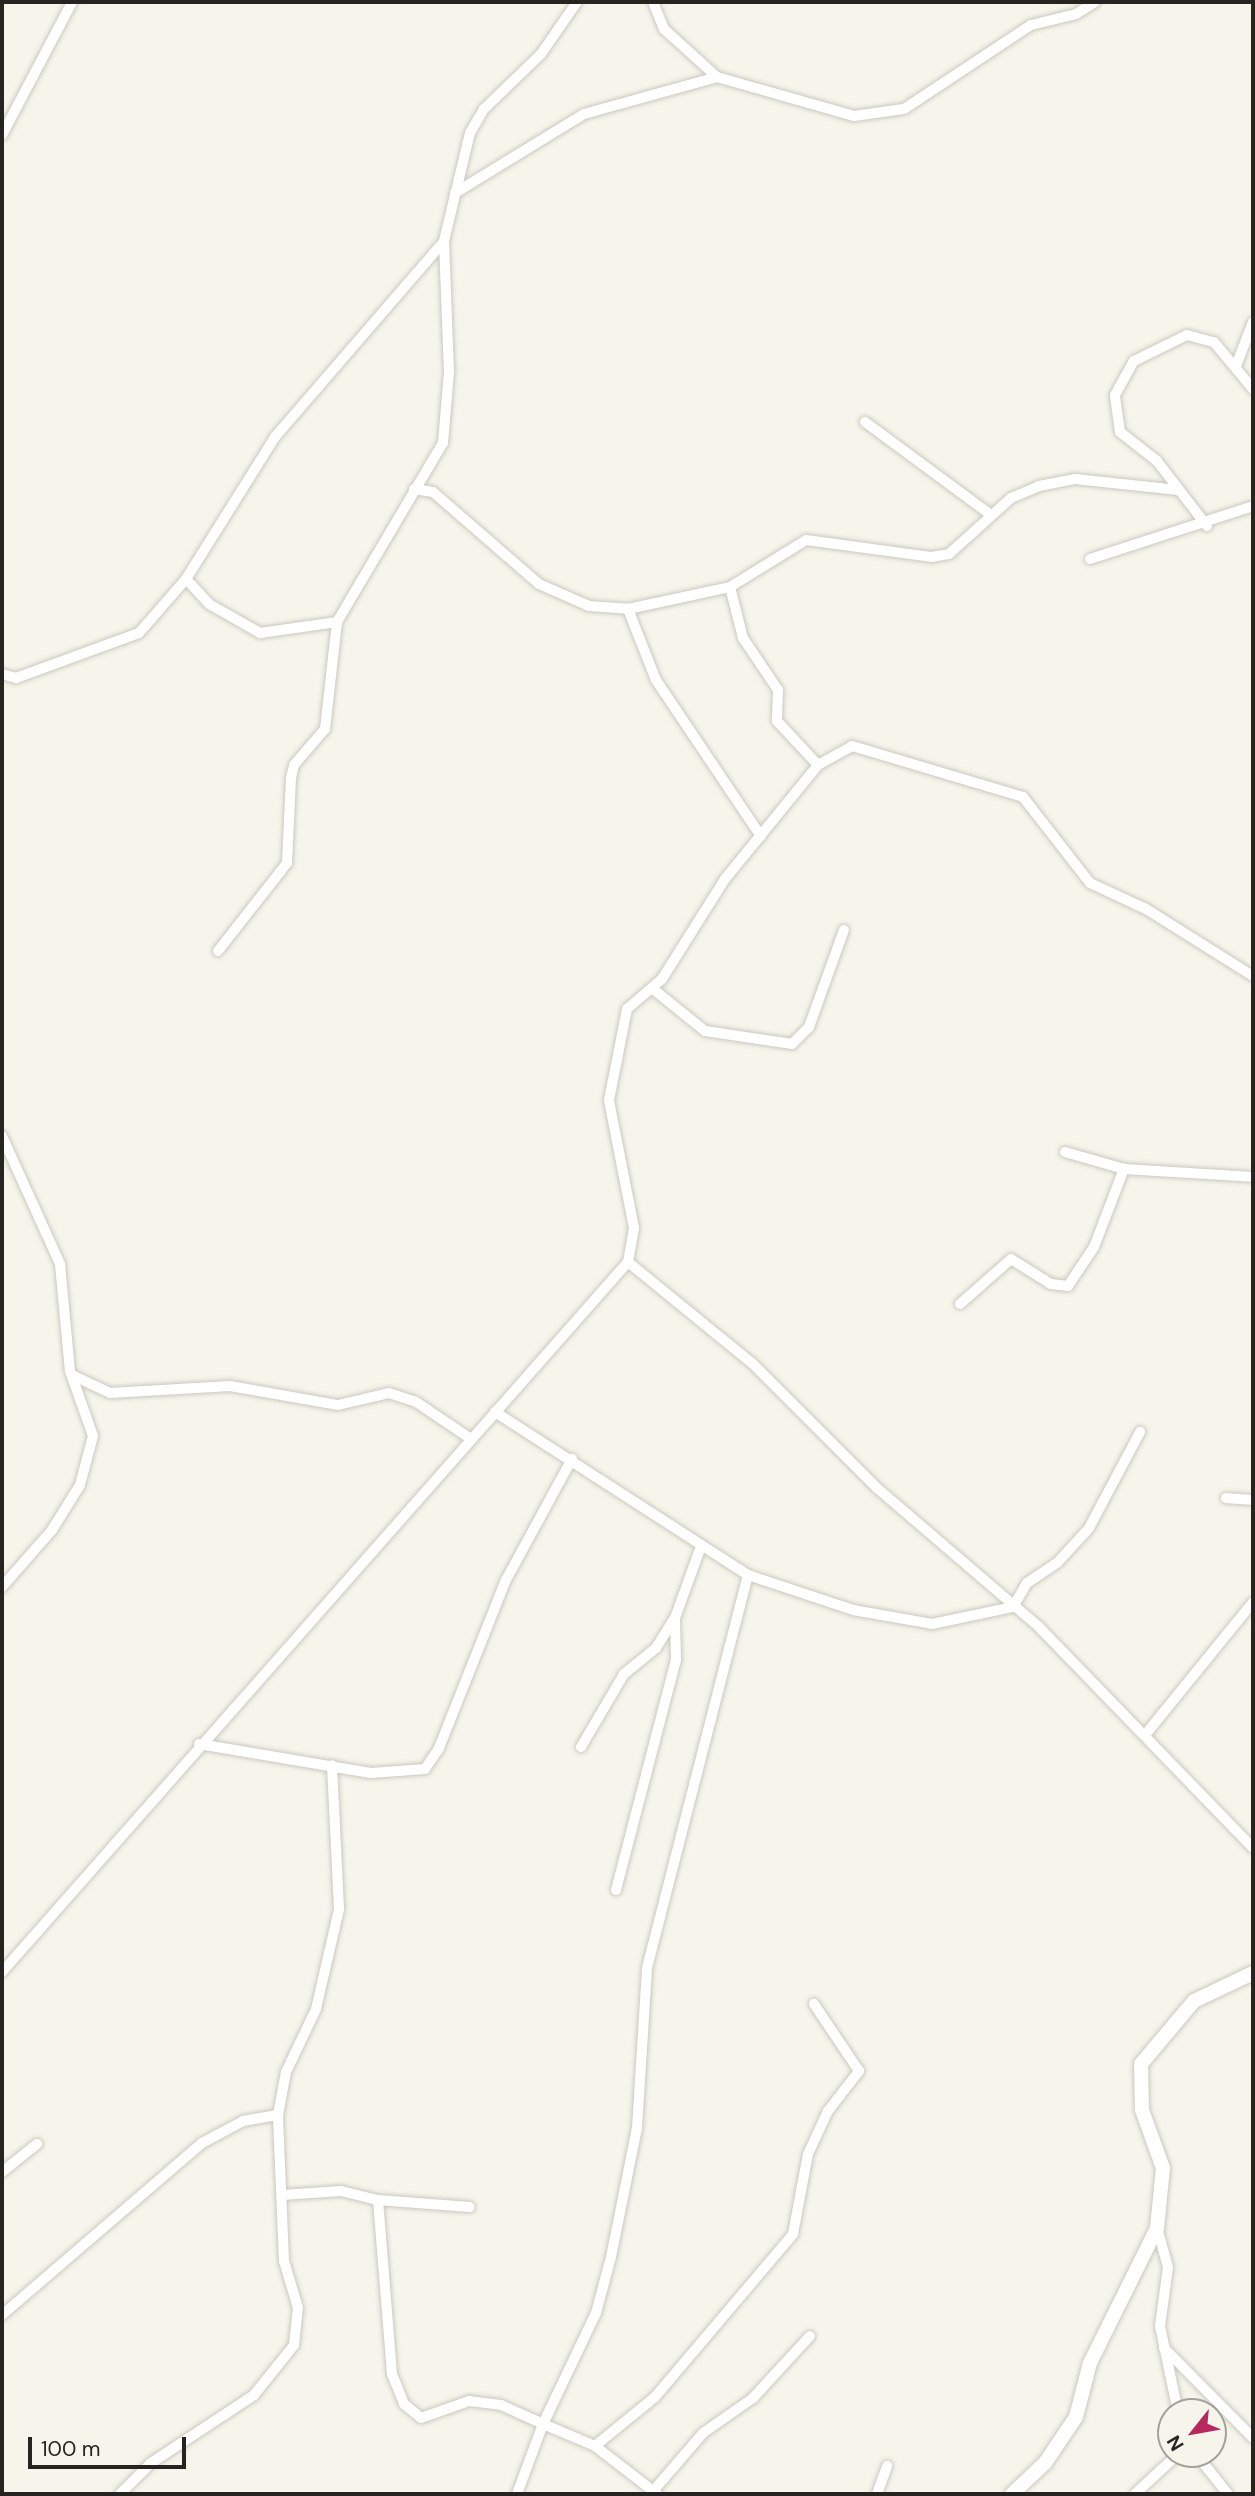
<!DOCTYPE html>
<html>
<head>
<meta charset="utf-8">
<style>
	body { margin:0 }
	#map { position:relative; width:1255px; height:2496px; overflow:hidden; background:#f6f5eb; font-family:"DM Sans",sans-serif }
	div>[style] { position:absolute }
	[style*='--x'] { left:calc(var(--x)*1px); top:calc(var(--y)*1px); width:calc(var(--w)*1px); rotate:calc(var(--a)*1deg) }
	.roads { filter:drop-shadow(0 0 2px #cac9bf) drop-shadow(0 0 2px #cac9bf) }
	.minor>* { height:10px; margin:-5px; padding:0 5px; transform-origin:5px; border-radius:5px; background:#fff }
	.tertiary>* { height:14px; margin:-7px; padding:0 7px; transform-origin:7px; border-radius:7px; background:#fff }
	span { translate:-50% -50%; white-space:nowrap; text-align:center; line-height:1.15; -webkit-text-stroke:5px #f6f5eb; paint-order:stroke }
	.frame { position:absolute; inset:0; border:4px solid #252421; pointer-events:none }
	.north { position:absolute; left:1157px; top:2398px; width:70px; height:70px; box-sizing:border-box; background:#f6f5eb; border:2px solid #a2a19a; border-radius:50%; rotate:239deg; font-size:19px; font-weight:700; line-height:28px; text-align:center; color:#252421 }
	.north::after { content:''; display:block; margin:auto; width:24px; height:32px; background:#b6285e; clip-path:polygon(50% 0,100% 100%,50% 72%,0 100%) }
	.scale { position:absolute; left:28px; top:2437px; width:158px; height:32px; box-sizing:border-box; border:4px solid #252421; border-top:0; padding-left:9px; font-size:21px; line-height:24px; white-space:nowrap; color:#252421; -webkit-text-stroke:5px #f6f5eb; paint-order:stroke }
</style>
</head>
<body>
<div id="map">
	<div class="roads">
		<div class="minor">
			<div style="--x:653;--y:2;--w:29;--a:68"></div>
			<div style="--x:664;--y:29;--w:72;--a:42.2"></div>
			<div style="--x:2;--y:135;--w:150;--a:-62.2"></div>
			<div style="--x:455;--y:193;--w:151;--a:-31.5"></div>
			<div style="--x:584;--y:114;--w:138;--a:-15.5"></div>
			<div style="--x:717;--y:77;--w:142;--a:15.9"></div>
			<div style="--x:854;--y:116;--w:50;--a:-8"></div>
			<div style="--x:904;--y:109;--w:152;--a:-33.5"></div>
			<div style="--x:1031;--y:25;--w:46;--a:-13.7"></div>
			<div style="--x:1076;--y:14;--w:22;--a:-32"></div>
			<div style="--x:1236;--y:366;--w:47;--a:-68.9"></div>
			<div style="--x:865;--y:422;--w:155;--a:36.4"></div>
			<div style="--x:414;--y:489;--w:19;--a:9"></div>
			<div style="--x:433;--y:492;--w:140;--a:41"></div>
			<div style="--x:539;--y:584;--w:55;--a:23.7"></div>
			<div style="--x:589;--y:606;--w:39;--a:4"></div>
			<div style="--x:628;--y:609;--w:104;--a:-12.2"></div>
			<div style="--x:730;--y:587;--w:89;--a:-31.7"></div>
			<div style="--x:806;--y:540;--w:126;--a:7.7"></div>
			<div style="--x:931;--y:557;--w:18;--a:-9"></div>
			<div style="--x:949;--y:554;--w:84;--a:-42.1"></div>
			<div style="--x:1011;--y:498;--w:30;--a:-23"></div>
			<div style="--x:1039;--y:486;--w:37;--a:-11"></div>
			<div style="--x:1075;--y:479;--w:104;--a:6.1"></div>
			<div style="--x:1207;--y:526;--w:82;--a:-127.6"></div>
			<div style="--x:1157;--y:461;--w:47;--a:-141.9"></div>
			<div style="--x:1120;--y:432;--w:37;--a:-98"></div>
			<div style="--x:1115;--y:395;--w:39;--a:-61"></div>
			<div style="--x:1134;--y:361;--w:59;--a:-26.1"></div>
			<div style="--x:1187;--y:335;--w:28;--a:15"></div>
			<div style="--x:1214;--y:342;--w:61;--a:50.3"></div>
			<div style="--x:1090;--y:559;--w:171;--a:-18"></div>
			<div style="--x:186;--y:579;--w:34;--a:47"></div>
			<div style="--x:209;--y:604;--w:59;--a:29.6"></div>
			<div style="--x:260;--y:633;--w:78;--a:-8.1"></div>
			<div style="--x:730;--y:587;--w:53;--a:75.7"></div>
			<div style="--x:743;--y:638;--w:63;--a:56.1"></div>
			<div style="--x:778;--y:690;--w:31;--a:92"></div>
			<div style="--x:777;--y:721;--w:60;--a:47"></div>
			<div style="--x:628;--y:609;--w:76;--a:68.5"></div>
			<div style="--x:656;--y:680;--w:188;--a:56.1"></div>
			<div style="--x:2;--y:674;--w:15;--a:16"></div>
			<div style="--x:16;--y:678;--w:131;--a:-20.1"></div>
			<div style="--x:139;--y:633;--w:72;--a:-49"></div>
			<div style="--x:186;--y:579;--w:168;--a:-57.9"></div>
			<div style="--x:275;--y:437;--w:259;--a:-49.2"></div>
			<div style="--x:218;--y:951;--w:112;--a:-51.9"></div>
			<div style="--x:287;--y:863;--w:85;--a:-87.3"></div>
			<div style="--x:291;--y:778;--w:13;--a:-77"></div>
			<div style="--x:294;--y:765;--w:48;--a:-49.3"></div>
			<div style="--x:325;--y:729;--w:108;--a:-83.6"></div>
			<div style="--x:337;--y:622;--w:208;--a:-59.4"></div>
			<div style="--x:443;--y:443;--w:71;--a:-85.2"></div>
			<div style="--x:449;--y:372;--w:131;--a:-92.2"></div>
			<div style="--x:444;--y:241;--w:111;--a:-76.5"></div>
			<div style="--x:470;--y:133;--w:28;--a:-60"></div>
			<div style="--x:484;--y:109;--w:79;--a:-44"></div>
			<div style="--x:541;--y:54;--w:63;--a:-55.3"></div>
			<div style="--x:653;--y:989;--w:67;--a:38.9"></div>
			<div style="--x:705;--y:1031;--w:88;--a:8.5"></div>
			<div style="--x:792;--y:1044;--w:24;--a:-45"></div>
			<div style="--x:809;--y:1027;--w:103;--a:-70.2"></div>
			<div style="--x:2;--y:1136;--w:141;--a:65.6"></div>
			<div style="--x:60;--y:1264;--w:107;--a:84.7"></div>
			<div style="--x:70;--y:1371;--w:69;--a:70.5"></div>
			<div style="--x:93;--y:1436;--w:51;--a:104.9"></div>
			<div style="--x:80;--y:1485;--w:53;--a:121.9"></div>
			<div style="--x:52;--y:1530;--w:76;--a:131.3"></div>
			<div style="--x:1065;--y:1152;--w:61;--a:16.1"></div>
			<div style="--x:1124;--y:1169;--w:129;--a:3.5"></div>
			<div style="--x:628;--y:1262;--w:160;--a:39.2"></div>
			<div style="--x:752;--y:1363;--w:177;--a:45"></div>
			<div style="--x:877;--y:1488;--w:212;--a:40.6"></div>
			<div style="--x:1038;--y:1626;--w:309;--a:45.9"></div>
			<div style="--x:960;--y:1304;--w:68;--a:-41.4"></div>
			<div style="--x:1011;--y:1259;--w:47;--a:32"></div>
			<div style="--x:1051;--y:1284;--w:17;--a:7"></div>
			<div style="--x:1068;--y:1286;--w:47;--a:-56.3"></div>
			<div style="--x:1094;--y:1247;--w:84;--a:-69"></div>
			<div style="--x:72;--y:1375;--w:42;--a:25.3"></div>
			<div style="--x:110;--y:1393;--w:120;--a:-3.3"></div>
			<div style="--x:230;--y:1386;--w:110;--a:10"></div>
			<div style="--x:338;--y:1405;--w:52;--a:-13.2"></div>
			<div style="--x:389;--y:1393;--w:28;--a:18"></div>
			<div style="--x:416;--y:1402;--w:66;--a:33.9"></div>
			<div style="--x:495;--y:1412;--w:301;--a:32.8"></div>
			<div style="--x:748;--y:1575;--w:111;--a:18.4"></div>
			<div style="--x:853;--y:1610;--w:80;--a:10"></div>
			<div style="--x:932;--y:1624;--w:83;--a:-11.9"></div>
			<div style="--x:1013;--y:1607;--w:28;--a:-60"></div>
			<div style="--x:1027;--y:1583;--w:37;--a:-34"></div>
			<div style="--x:1058;--y:1562;--w:46;--a:-47.6"></div>
			<div style="--x:1089;--y:1528;--w:109;--a:-62"></div>
			<div style="--x:1226;--y:1498;--w:27;--a:4"></div>
			<div style="--x:1145;--y:1735;--w:171;--a:-50.9"></div>
			<div style="--x:199;--y:1744;--w:174;--a:9.6"></div>
			<div style="--x:371;--y:1773;--w:54;--a:-4.2"></div>
			<div style="--x:425;--y:1769;--w:25;--a:-56"></div>
			<div style="--x:439;--y:1748;--w:181;--a:-68.3"></div>
			<div style="--x:506;--y:1580;--w:138;--a:-61.4"></div>
			<div style="--x:581;--y:1747;--w:85;--a:-59.5"></div>
			<div style="--x:624;--y:1674;--w:41;--a:-39.1"></div>
			<div style="--x:656;--y:1648;--w:36;--a:-58"></div>
			<div style="--x:675;--y:1618;--w:77;--a:-70.1"></div>
			<div style="--x:616;--y:1890;--w:238;--a:-75.4"></div>
			<div style="--x:676;--y:1660;--w:42;--a:-91.4"></div>
			<div style="--x:2;--y:1972;--w:947;--a:-48.6"></div>
			<div style="--x:628;--y:1262;--w:35;--a:-80"></div>
			<div style="--x:634;--y:1228;--w:130;--a:-101.1"></div>
			<div style="--x:609;--y:1100;--w:93;--a:-78.8"></div>
			<div style="--x:627;--y:1009;--w:46;--a:-40.6"></div>
			<div style="--x:662;--y:979;--w:118;--a:-57.8"></div>
			<div style="--x:725;--y:879;--w:147;--a:-50.8"></div>
			<div style="--x:818;--y:765;--w:39;--a:-29"></div>
			<div style="--x:852;--y:746;--w:178;--a:16.6"></div>
			<div style="--x:1023;--y:797;--w:109;--a:52.1"></div>
			<div style="--x:1090;--y:883;--w:62;--a:24.9"></div>
			<div style="--x:1146;--y:909;--w:126;--a:32.1"></div>
			<div style="--x:2;--y:2172;--w:45;--a:-38.7"></div>
			<div style="--x:282;--y:2195;--w:59;--a:-3.9"></div>
			<div style="--x:341;--y:2191;--w:38;--a:14"></div>
			<div style="--x:378;--y:2200;--w:175;--a:85.4"></div>
			<div style="--x:392;--y:2374;--w:32;--a:68"></div>
			<div style="--x:404;--y:2404;--w:22;--a:39"></div>
			<div style="--x:421;--y:2418;--w:51;--a:-19.5"></div>
			<div style="--x:469;--y:2401;--w:32;--a:7"></div>
			<div style="--x:501;--y:2405;--w:46;--a:24.3"></div>
			<div style="--x:543;--y:2424;--w:75;--a:110.4"></div>
			<div style="--x:378;--y:2200;--w:92;--a:4.4"></div>
			<div style="--x:1157;--y:2228;--w:41;--a:74.2"></div>
			<div style="--x:1168;--y:2267;--w:60;--a:97.7"></div>
			<div style="--x:1160;--y:2326;--w:88;--a:78.2"></div>
			<div style="--x:2;--y:2315;--w:264;--a:-40.7"></div>
			<div style="--x:202;--y:2143;--w:47;--a:-28.2"></div>
			<div style="--x:243;--y:2121;--w:36;--a:-10"></div>
			<div style="--x:1164;--y:2348;--w:127;--a:45.3"></div>
			<div style="--x:595;--y:2446;--w:77;--a:-39.2"></div>
			<div style="--x:655;--y:2397;--w:214;--a:-49.7"></div>
			<div style="--x:793;--y:2234;--w:81;--a:-79.4"></div>
			<div style="--x:808;--y:2154;--w:47;--a:-65.1"></div>
			<div style="--x:828;--y:2111;--w:51;--a:-52.2"></div>
			<div style="--x:859;--y:2071;--w:81;--a:-123.9"></div>
			<div style="--x:1196;--y:2454;--w:51;--a:51.3"></div>
			<div style="--x:654;--y:2490;--w:75;--a:-49.3"></div>
			<div style="--x:703;--y:2433;--w:61;--a:-35"></div>
			<div style="--x:753;--y:2398;--w:84;--a:-47.4"></div>
			<div style="--x:120;--y:2494;--w:44;--a:-45"></div>
			<div style="--x:151;--y:2463;--w:123;--a:-33.4"></div>
			<div style="--x:254;--y:2395;--w:64;--a:-51.3"></div>
			<div style="--x:294;--y:2345;--w:37;--a:-84"></div>
			<div style="--x:298;--y:2308;--w:49;--a:-106.6"></div>
			<div style="--x:284;--y:2261;--w:146;--a:-92.4"></div>
			<div style="--x:278;--y:2115;--w:44;--a:-79.5"></div>
			<div style="--x:286;--y:2072;--w:70;--a:-64.5"></div>
			<div style="--x:316;--y:2009;--w:103;--a:-77"></div>
			<div style="--x:339;--y:1909;--w:144;--a:-92.8"></div>
			<div style="--x:657;--y:2494;--w:78;--a:-142.3"></div>
			<div style="--x:595;--y:2446;--w:56;--a:-157.1"></div>
			<div style="--x:543;--y:2424;--w:123;--a:-64.5"></div>
			<div style="--x:596;--y:2313;--w:58;--a:-75"></div>
			<div style="--x:611;--y:2257;--w:132;--a:-78.6"></div>
			<div style="--x:637;--y:2128;--w:160;--a:-86.4"></div>
			<div style="--x:647;--y:1968;--w:406;--a:-75.6"></div>
			<div style="--x:877;--y:2494;--w:30;--a:-70"></div>
			<div style="--x:1135;--y:2494;--w:59;--a:-42.9"></div>
		</div>
		<div class="tertiary">
			<div style="--x:1012;--y:2494;--w:45;--a:-43.2"></div>
			<div style="--x:1045;--y:2463;--w:55;--a:-56"></div>
			<div style="--x:1076;--y:2417;--w:56;--a:-75.5"></div>
			<div style="--x:1090;--y:2363;--w:151;--a:-63.6"></div>
			<div style="--x:1157;--y:2228;--w:60;--a:-84.3"></div>
			<div style="--x:1163;--y:2168;--w:62;--a:-109.9"></div>
			<div style="--x:1142;--y:2110;--w:46;--a:-91.2"></div>
			<div style="--x:1141;--y:2064;--w:82;--a:-49.9"></div>
			<div style="--x:1194;--y:2001;--w:65;--a:-25.4"></div>
		</div>
	</div>
	<div class="frame"></div>
	<div class="north">N</div>
	<div class="scale">100 m</div>
</div>
</body>
</html>
